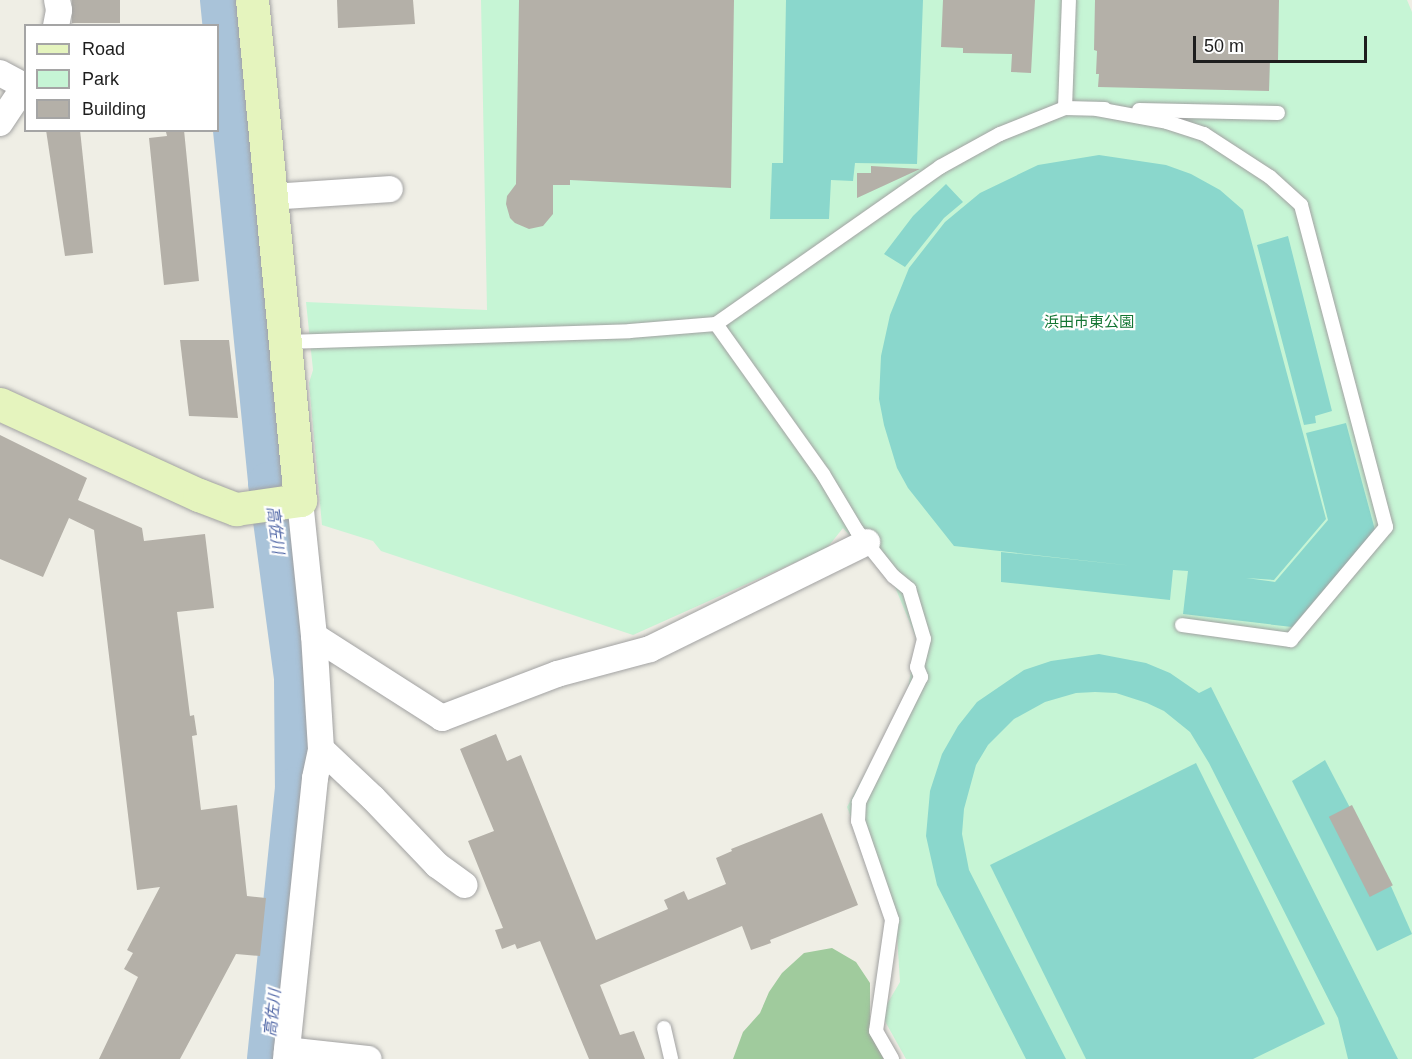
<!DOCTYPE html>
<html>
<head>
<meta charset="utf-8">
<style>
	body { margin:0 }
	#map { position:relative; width:1412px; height:1059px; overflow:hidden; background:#efeee5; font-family:Helvetica,"Noto Sans JP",sans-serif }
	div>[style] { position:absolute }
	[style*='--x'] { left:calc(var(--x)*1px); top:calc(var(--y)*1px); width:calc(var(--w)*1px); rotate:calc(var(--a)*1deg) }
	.forest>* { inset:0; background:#a0cb9d }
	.park>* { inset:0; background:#c6f5d5 }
	.pitch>* { inset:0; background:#8ad7cc }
	.river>* { height:42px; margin:-21px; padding:0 21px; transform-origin:21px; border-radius:21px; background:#a9c3d9 }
	.building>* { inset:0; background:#b4b0a8; transform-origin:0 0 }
	.roads { filter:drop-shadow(0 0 2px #a2a2a2) drop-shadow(0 0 2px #a2a2a2) }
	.lane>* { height:14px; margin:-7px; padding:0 7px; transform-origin:7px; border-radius:7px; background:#fff }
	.street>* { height:26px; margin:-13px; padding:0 13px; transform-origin:13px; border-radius:13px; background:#fff }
	.secondary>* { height:33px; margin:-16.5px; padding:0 16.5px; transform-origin:16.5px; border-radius:16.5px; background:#e5f4be }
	span { translate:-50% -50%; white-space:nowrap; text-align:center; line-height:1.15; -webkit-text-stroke:4.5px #fff; paint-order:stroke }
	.park-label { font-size:15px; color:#147533 }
	.water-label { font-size:16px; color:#5268a7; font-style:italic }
	.legend { position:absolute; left:24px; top:24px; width:195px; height:108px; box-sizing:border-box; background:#fff; border:2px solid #a5a5a5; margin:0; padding:8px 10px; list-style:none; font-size:18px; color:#1e1e1e }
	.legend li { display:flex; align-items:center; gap:12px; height:30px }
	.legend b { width:30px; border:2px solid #a5a5a5 }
	.scale { position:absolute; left:1193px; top:36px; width:174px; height:27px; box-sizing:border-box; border:3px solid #1e1e1e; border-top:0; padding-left:8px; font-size:18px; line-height:21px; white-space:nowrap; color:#1e1e1e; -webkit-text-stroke:4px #fff; paint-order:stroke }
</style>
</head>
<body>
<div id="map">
	<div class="forest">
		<div style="clip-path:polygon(832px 948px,856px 962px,870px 983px,870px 1034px,884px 1059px,733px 1059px,743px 1032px,760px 1013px,769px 992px,782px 973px,804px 953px)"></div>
	</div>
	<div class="park">
		<div style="clip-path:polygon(481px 0,1407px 0,1412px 12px,1412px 1059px,906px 1059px,881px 1014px,900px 982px,897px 935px,847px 807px,906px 698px,917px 640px,895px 587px,843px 528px,827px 548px,633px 635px,381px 551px,373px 541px,322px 525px,309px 383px,313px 370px,306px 302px,487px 310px)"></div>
	</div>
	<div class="pitch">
		<div style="clip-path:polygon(786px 0,923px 0,917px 164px,855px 163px,853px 181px,831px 180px,829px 219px,770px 219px,772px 163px,783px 163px)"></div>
		<div style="clip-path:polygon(1099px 155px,1166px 165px,1191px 174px,1220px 190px,1243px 210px,1326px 519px,1274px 580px,1246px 578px,1275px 582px,1328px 520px,1306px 433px,1346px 423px,1375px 530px,1292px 627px,1183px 614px,1188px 571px,1173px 570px,1170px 600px,1001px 582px,1001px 552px,1134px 566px,954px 546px,908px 488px,897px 468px,884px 425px,879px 399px,881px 356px,890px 315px,909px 268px,945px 222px,980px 193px,1038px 165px)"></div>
		<div style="clip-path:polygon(946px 184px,963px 202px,944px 218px,905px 267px,884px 254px,913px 216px)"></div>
		<div style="clip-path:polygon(1288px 236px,1332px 411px,1315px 416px,1316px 423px,1304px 425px,1257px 245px)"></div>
		<div style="clip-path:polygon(1099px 654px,1146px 663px,1170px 673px,1199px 693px,1211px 687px,1398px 1059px,1348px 1059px,1338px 1018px,1209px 763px,1190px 732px,1164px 711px,1147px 703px,1116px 693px,1095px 692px,1076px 693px,1045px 702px,1014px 719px,988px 745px,976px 765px,964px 809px,962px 834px,969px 870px,1066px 1059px,1026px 1059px,937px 885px,926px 836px,930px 791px,942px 754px,958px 726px,977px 702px,1024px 670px,1051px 661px)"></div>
		<div style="clip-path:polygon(1325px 760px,1390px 884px,1412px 934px,1377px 951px,1292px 781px)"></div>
		<div style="clip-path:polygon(1196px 763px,1325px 1024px,1253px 1059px,1086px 1059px,990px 865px)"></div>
	</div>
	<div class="river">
		<div style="--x:221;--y:0;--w:485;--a:84.3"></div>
		<div style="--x:269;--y:483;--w:198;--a:82.4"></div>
		<div style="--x:295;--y:679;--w:109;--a:89.5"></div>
		<div style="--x:296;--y:788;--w:272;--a:95.9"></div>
	</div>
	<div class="building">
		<div style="left:72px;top:0;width:48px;height:23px"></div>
		<div style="clip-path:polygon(337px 0,413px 0,415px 24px,338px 28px)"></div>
		<div style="clip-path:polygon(519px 0,734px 0,731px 188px,570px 180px,570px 185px,553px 185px,553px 214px,543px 226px,529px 229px,515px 223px,510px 218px,506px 204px,507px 196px,516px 184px)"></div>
		<div style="clip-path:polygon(943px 0,1035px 0,1031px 73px,1011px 72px,1012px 54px,963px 53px,963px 48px,941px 47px)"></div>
		<div style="clip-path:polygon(1095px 0,1279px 0,1278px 60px,1270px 60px,1269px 91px,1098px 87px,1099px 74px,1096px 74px,1097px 51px,1094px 50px)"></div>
		<div style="clip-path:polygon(46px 130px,80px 130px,93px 253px,65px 256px)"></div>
		<div style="clip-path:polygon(184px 130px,199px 281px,164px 285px,149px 138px,167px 136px,166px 132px)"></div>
		<div style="clip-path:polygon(871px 166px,920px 169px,857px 198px,857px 173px,871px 173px)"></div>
		<div style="clip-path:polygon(180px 340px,229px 340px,238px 418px,189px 416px)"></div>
		<div style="clip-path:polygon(0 435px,87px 478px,78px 500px,142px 528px,144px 541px,205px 534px,214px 608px,177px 612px,190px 716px,194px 715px,197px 735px,192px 736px,201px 810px,237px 805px,247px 896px,266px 898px,260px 956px,236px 954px,180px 1059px,99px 1059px,138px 977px,124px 969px,133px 953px,127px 950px,160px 887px,137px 890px,94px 530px,69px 518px,43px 577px,0 559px)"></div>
		<div style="clip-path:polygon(496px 734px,507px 761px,521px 755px,596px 940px,668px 909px,664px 900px,684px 891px,688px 900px,726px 884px,716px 858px,732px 851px,731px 849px,822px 813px,858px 905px,770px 940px,771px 943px,751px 950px,742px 926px,600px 985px,620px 1035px,634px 1031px,645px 1059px,589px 1059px,540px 941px,517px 949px,515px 944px,502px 949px,495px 930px,503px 928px,468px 841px,494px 831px,460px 749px)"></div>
		<div style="left:1352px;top:805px;width:90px;height:26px;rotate:63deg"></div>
	</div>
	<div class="roads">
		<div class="lane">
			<div style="--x:1065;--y:108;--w:40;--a:1.4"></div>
			<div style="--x:1097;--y:109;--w:71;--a:10.5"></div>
			<div style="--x:1167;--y:122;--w:39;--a:18"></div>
			<div style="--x:1204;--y:134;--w:79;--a:33.1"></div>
			<div style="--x:1270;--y:177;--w:42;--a:42.1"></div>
			<div style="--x:1301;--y:205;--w:333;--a:75.2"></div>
			<div style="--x:1386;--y:527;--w:148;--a:130.1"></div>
			<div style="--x:1291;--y:640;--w:110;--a:-172.2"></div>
			<div style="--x:1139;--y:110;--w:139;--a:1.2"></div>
			<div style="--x:716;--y:324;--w:184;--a:54.5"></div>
			<div style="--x:823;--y:474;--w:66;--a:59.2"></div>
			<div style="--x:857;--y:531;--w:58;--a:51.3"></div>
			<div style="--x:893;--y:576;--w:21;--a:39"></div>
			<div style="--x:909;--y:589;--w:52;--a:73.3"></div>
			<div style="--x:924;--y:639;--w:29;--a:104"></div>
			<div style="--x:917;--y:667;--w:11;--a:68"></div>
			<div style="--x:921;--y:677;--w:140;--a:116.4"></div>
			<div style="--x:859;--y:802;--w:19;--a:93"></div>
			<div style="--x:858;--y:821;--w:105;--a:71"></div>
			<div style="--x:892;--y:920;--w:112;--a:98.2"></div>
			<div style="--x:876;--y:1031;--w:32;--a:60"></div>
			<div style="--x:286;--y:342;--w:344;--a:-1.8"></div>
			<div style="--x:630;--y:331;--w:86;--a:-4.7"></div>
			<div style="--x:716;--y:324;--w:274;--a:-35"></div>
			<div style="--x:940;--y:167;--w:68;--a:-28.8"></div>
			<div style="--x:1000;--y:134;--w:70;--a:-21.8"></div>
			<div style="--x:1065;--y:108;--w:108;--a:-87.9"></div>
			<div style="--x:664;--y:1028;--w:32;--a:77"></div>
		</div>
		<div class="street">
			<div style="--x:56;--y:26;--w:16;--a:-79"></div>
			<div style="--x:59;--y:10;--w:10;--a:-101"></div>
			<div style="--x:0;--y:73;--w:27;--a:28"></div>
			<div style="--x:0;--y:123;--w:47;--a:-56.3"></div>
			<div style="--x:270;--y:197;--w:120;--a:-3.8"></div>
			<div style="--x:314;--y:636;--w:152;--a:32.6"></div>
			<div style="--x:442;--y:718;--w:123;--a:-20.9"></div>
			<div style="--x:557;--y:674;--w:96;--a:-15"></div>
			<div style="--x:650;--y:649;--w:242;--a:-26.2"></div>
			<div style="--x:321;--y:749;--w:71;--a:43.3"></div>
			<div style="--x:373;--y:798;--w:93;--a:46.3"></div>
			<div style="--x:437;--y:865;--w:34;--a:36"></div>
			<div style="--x:287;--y:1050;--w:82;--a:6.3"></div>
			<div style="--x:286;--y:1059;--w:282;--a:-84.1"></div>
			<div style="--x:315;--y:778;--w:30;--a:-78"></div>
			<div style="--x:321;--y:749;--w:113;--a:-93.5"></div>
			<div style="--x:314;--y:636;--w:137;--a:-95.9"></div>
		</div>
		<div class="secondary">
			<div style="--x:0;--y:404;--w:219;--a:24.6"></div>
			<div style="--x:199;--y:495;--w:40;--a:21"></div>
			<div style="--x:236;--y:509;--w:65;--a:-8"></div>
			<div style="--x:300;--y:500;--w:502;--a:-95.48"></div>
		</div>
	</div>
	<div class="park-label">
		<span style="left:1089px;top:322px">浜田市東公園</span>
	</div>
	<div class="water-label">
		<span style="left:275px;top:530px;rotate:83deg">高佐川</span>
		<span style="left:273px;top:1013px;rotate:-84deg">高佐川</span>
	</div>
	<ul class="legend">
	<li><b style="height:8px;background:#e5f4be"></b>Road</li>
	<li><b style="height:16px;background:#c6f5d5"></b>Park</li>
	<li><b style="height:16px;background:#b4b0a8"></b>Building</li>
	</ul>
	<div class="scale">50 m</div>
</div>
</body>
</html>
